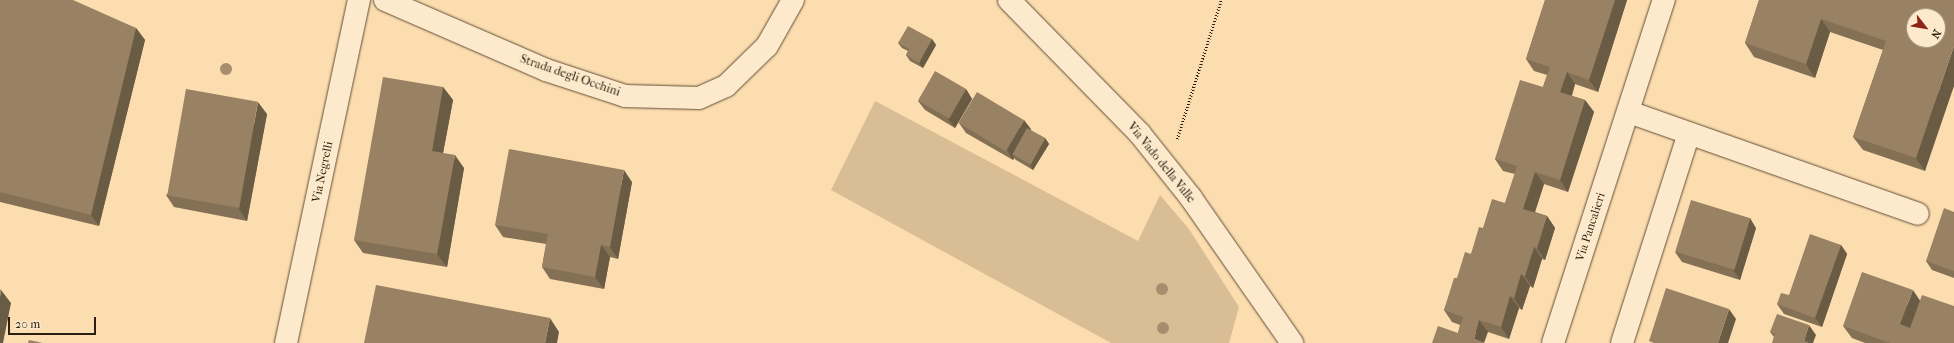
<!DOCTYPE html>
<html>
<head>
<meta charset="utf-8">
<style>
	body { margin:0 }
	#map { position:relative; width:1954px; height:343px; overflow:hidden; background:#fcddaf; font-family:"IM FELL French Canon",serif }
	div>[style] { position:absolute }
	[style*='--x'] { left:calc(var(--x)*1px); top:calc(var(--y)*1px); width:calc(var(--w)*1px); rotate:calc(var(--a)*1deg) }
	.green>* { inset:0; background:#d9bd94 }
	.path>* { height:2.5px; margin-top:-1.25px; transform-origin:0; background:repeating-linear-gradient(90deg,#2c1f11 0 1px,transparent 0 3px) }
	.roads { filter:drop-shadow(0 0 1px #604e38) drop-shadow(0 0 1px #604e38) }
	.minor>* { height:22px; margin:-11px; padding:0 11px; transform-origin:11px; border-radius:11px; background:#fde9cb }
	.trees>* { width:12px; height:12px; margin:-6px; border-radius:50%; background:#a68e6e }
	.wall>* { inset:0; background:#837055 }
	.shaded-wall>* { inset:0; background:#6a5b45 }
	.building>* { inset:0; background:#988263; transform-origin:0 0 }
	span { translate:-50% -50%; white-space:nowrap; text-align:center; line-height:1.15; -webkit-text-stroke:3px #fde9cb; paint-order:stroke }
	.street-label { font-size:12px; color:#2c1f11 }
	.north { position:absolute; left:1906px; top:8px; width:40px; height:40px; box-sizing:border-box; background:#fde9cb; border:1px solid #a99881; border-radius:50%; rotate:121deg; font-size:11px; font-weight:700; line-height:16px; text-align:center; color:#2c1f11 }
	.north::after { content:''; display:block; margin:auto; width:14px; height:18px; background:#8f2418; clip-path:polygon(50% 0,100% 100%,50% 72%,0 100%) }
	.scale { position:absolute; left:8px; top:317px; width:88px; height:18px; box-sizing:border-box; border:2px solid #2c1f11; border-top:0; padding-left:5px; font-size:12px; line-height:14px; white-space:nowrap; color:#2c1f11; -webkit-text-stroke:3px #fde9cb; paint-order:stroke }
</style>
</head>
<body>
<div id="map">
	<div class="green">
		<div style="clip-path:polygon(875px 101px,1138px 241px,1160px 195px,1189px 229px,1239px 307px,1229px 343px,1111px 343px,831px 190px)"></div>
	</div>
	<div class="path">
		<div style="--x:1177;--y:139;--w:146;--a:-72.4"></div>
	</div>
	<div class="roads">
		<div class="minor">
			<div style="--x:385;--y:0;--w:176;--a:23.5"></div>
			<div style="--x:546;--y:70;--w:83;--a:18.2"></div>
			<div style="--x:625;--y:96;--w:74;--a:1.5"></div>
			<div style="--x:699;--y:98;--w:30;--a:-24"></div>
			<div style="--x:726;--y:86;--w:57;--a:-44.3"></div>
			<div style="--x:767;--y:46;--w:53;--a:-60.5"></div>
			<div style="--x:1009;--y:0;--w:187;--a:45.6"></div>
			<div style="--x:1140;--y:134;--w:82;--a:51.4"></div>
			<div style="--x:1191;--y:198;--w:177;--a:55.1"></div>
			<div style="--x:1629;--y:112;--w:306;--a:19.4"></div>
			<div style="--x:286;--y:343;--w:351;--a:-78"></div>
			<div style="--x:1553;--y:343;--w:361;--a:-72.1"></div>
			<div style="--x:1622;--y:343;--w:220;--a:-72.3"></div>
		</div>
	</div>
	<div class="trees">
		<div style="left:226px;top:69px"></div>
		<div style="left:1162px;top:289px"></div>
		<div style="left:1163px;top:328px"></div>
	</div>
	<div class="wall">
		<div style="clip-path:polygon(0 0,136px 28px,145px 40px,99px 226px,0 202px)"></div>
		<div style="clip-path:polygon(1545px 0,1627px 0,1598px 92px,1575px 84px,1572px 96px,1585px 100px,1594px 112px,1568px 192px,1544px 184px,1535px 212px,1547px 216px,1555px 228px,1545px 260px,1542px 259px,1533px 288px,1530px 286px,1522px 310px,1519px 308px,1509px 339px,1488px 332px,1458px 333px,1460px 325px,1452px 322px,1444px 310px,1457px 278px,1471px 254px,1483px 228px,1505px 203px,1515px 174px,1503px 171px,1495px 159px,1543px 87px,1547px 75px,1534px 71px,1526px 59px)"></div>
		<div style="clip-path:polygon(1759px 0,1954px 0,1925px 171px,1863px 150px,1853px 137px,1883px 50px,1830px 32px,1815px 78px,1754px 57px,1745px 43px)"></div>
		<div style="clip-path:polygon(932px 39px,936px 45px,923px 68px,910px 61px,906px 55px,908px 51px,902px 48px,898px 43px)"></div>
		<div style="clip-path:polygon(443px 87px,453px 100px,443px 153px,464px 168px,447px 267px,363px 253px,354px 240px)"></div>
		<div style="clip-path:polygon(966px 89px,972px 99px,955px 128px,925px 110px,918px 101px)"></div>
		<div style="clip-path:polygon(267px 114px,247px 221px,174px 207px,166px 195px)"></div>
		<div style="clip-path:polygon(959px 123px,1031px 129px,1030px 130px,1045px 138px,1049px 144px,1033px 170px,1016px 160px,1014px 158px,1013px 160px,966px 133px)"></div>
		<div style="clip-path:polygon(632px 182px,618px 259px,610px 257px,604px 289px,550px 279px,542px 267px,546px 244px,503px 237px,495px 225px)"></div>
		<div style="clip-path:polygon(1954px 212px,1954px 278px,1932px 270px,1926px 261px)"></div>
		<div style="clip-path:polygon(1756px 228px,1740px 280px,1682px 262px,1675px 252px)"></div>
		<div style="clip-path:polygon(1841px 245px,1847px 254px,1822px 327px,1784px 314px,1777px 304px,1789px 295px)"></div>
		<div style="clip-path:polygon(1920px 301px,1954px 343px,1865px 343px,1852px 338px,1843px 326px)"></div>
		<div style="clip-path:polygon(1770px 332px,1816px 335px,1774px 337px)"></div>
	</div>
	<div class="shaded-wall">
		<div style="clip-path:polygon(1615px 0,1627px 0,1598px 92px,1589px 80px)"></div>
		<div style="clip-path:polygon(1821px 19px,1830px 32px,1815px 78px,1806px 64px)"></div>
		<div style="clip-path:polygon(136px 28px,145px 40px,99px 226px,91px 215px)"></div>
		<div style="clip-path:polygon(932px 39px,936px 45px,923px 68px,919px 63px)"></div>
		<div style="clip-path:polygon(1954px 46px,1954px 86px,1925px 171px,1916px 158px)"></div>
		<div style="clip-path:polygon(1567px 72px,1575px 84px,1569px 104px,1560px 92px)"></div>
		<div style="clip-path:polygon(443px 87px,453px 100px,441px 164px,432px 151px)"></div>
		<div style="clip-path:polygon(966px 89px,972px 99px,955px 128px,948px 119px)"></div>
		<div style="clip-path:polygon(1585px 100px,1594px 112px,1568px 192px,1560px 180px)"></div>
		<div style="clip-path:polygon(258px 102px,267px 114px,247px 221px,239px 209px)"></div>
		<div style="clip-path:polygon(1024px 120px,1031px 129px,1015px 156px,1012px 154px,1014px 158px,1013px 160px,1007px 150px)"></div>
		<div style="clip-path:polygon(1045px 138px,1049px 144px,1033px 170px,1030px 164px)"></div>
		<div style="clip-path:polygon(455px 155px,464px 168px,447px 267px,437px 254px)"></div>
		<div style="clip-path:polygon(624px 170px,632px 182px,618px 259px,610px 247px)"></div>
		<div style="clip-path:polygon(1535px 172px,1544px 184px,1532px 221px,1523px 209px)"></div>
		<div style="clip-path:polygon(1547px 216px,1555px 228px,1545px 260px,1537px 248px)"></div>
		<div style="clip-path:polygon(1750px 218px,1756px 228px,1740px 280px,1733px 270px)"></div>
		<div style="clip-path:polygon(601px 245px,610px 257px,604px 289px,595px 277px)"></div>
		<div style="clip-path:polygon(1841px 245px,1847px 254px,1822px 327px,1815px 318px)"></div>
		<div style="clip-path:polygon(1534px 247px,1542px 259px,1533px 288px,1525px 276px)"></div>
		<div style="clip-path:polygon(1521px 274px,1530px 286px,1522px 310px,1514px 298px)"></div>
		<div style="clip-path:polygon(1px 290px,11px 303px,3px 343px,0 343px,0 297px)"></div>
		<div style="clip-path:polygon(1913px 290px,1921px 302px,1909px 336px,1900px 324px)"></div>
		<div style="clip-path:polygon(1510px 296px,1519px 308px,1509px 339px,1501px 327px)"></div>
		<div style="clip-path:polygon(1729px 309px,1736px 319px,1728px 343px,1718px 343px)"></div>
		<div style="clip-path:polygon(550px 318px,559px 332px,557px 343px,545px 343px)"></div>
		<div style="clip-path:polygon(1479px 320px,1488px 332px,1484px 343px,1474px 339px)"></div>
		<div style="clip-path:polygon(1809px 325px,1816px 335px,1813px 343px,1806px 343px,1804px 341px)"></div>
	</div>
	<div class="building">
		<div style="clip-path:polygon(0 0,73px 0,136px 28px,91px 215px,0 192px)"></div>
		<div style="clip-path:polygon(1545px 0,1615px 0,1589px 80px,1567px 72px,1560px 92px,1585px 100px,1560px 180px,1535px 172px,1523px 209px,1547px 216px,1537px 248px,1534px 247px,1525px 276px,1521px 274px,1514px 298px,1510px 296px,1501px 327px,1479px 320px,1474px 339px,1485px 343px,1432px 343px,1438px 326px,1458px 333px,1463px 317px,1444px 310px,1454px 278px,1457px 278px,1465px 252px,1471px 254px,1479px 227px,1483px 228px,1492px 199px,1505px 203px,1517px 166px,1495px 159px,1520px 80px,1543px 87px,1550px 67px,1526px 59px)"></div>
		<div style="clip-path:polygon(evenodd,1759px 0,1954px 0,1954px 46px,1916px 158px,1853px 137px,1886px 41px,1821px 19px,1806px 64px,1745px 43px,1759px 0,1914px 16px,1938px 16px,1938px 40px,1914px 40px,1914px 16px)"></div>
		<div style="clip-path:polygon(908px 26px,932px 39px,919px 63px,906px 55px,909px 49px,898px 43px)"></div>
		<div style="left:935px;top:71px;width:36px;height:34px;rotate:30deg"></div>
		<div style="clip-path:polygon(383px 77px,443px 87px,432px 151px,455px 155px,437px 254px,354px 240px)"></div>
		<div style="left:186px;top:89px;width:73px;height:108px;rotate:10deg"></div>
		<div style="left:977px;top:92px;width:55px;height:36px;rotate:31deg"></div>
		<div style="left:1027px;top:128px;width:21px;height:30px;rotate:29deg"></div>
		<div style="clip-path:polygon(509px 149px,624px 170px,610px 247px,601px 245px,595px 277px,542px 267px,548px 234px,495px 225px)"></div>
		<div style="left:1691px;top:200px;width:62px;height:54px;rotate:17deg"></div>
		<div style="clip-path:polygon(1944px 208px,1954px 212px,1954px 271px,1926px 261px)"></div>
		<div style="clip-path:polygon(1810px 234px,1841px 245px,1815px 318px,1777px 304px,1781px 293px,1789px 295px)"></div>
		<div style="clip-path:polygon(1862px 272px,1913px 290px,1900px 324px,1910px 328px,1922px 295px,1954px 306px,1954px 343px,1890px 343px,1843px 326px)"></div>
		<div style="clip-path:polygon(376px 285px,550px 318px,545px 343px,364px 343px)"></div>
		<div style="clip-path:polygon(1666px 288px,1729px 309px,1718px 343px,1654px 343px,1649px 341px)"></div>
		<div style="clip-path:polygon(0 289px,1px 290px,0 297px)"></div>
		<div style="clip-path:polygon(1777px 314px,1809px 325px,1804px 341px,1808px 342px,1808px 343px,1772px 343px,1775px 333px,1770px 332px)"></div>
		<div style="clip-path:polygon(29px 340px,43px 343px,28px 343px)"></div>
	</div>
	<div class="street-label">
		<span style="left:570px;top:76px;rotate:19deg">Strada degli Occhini</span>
		<span style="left:1161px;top:163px;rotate:51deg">Via Vado della Valle</span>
		<span style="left:323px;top:172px;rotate:-78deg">Via Negrelli</span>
		<span style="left:1591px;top:227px;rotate:-72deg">Via Pancalieri</span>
	</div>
	<div class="north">N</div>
	<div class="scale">20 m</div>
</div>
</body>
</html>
